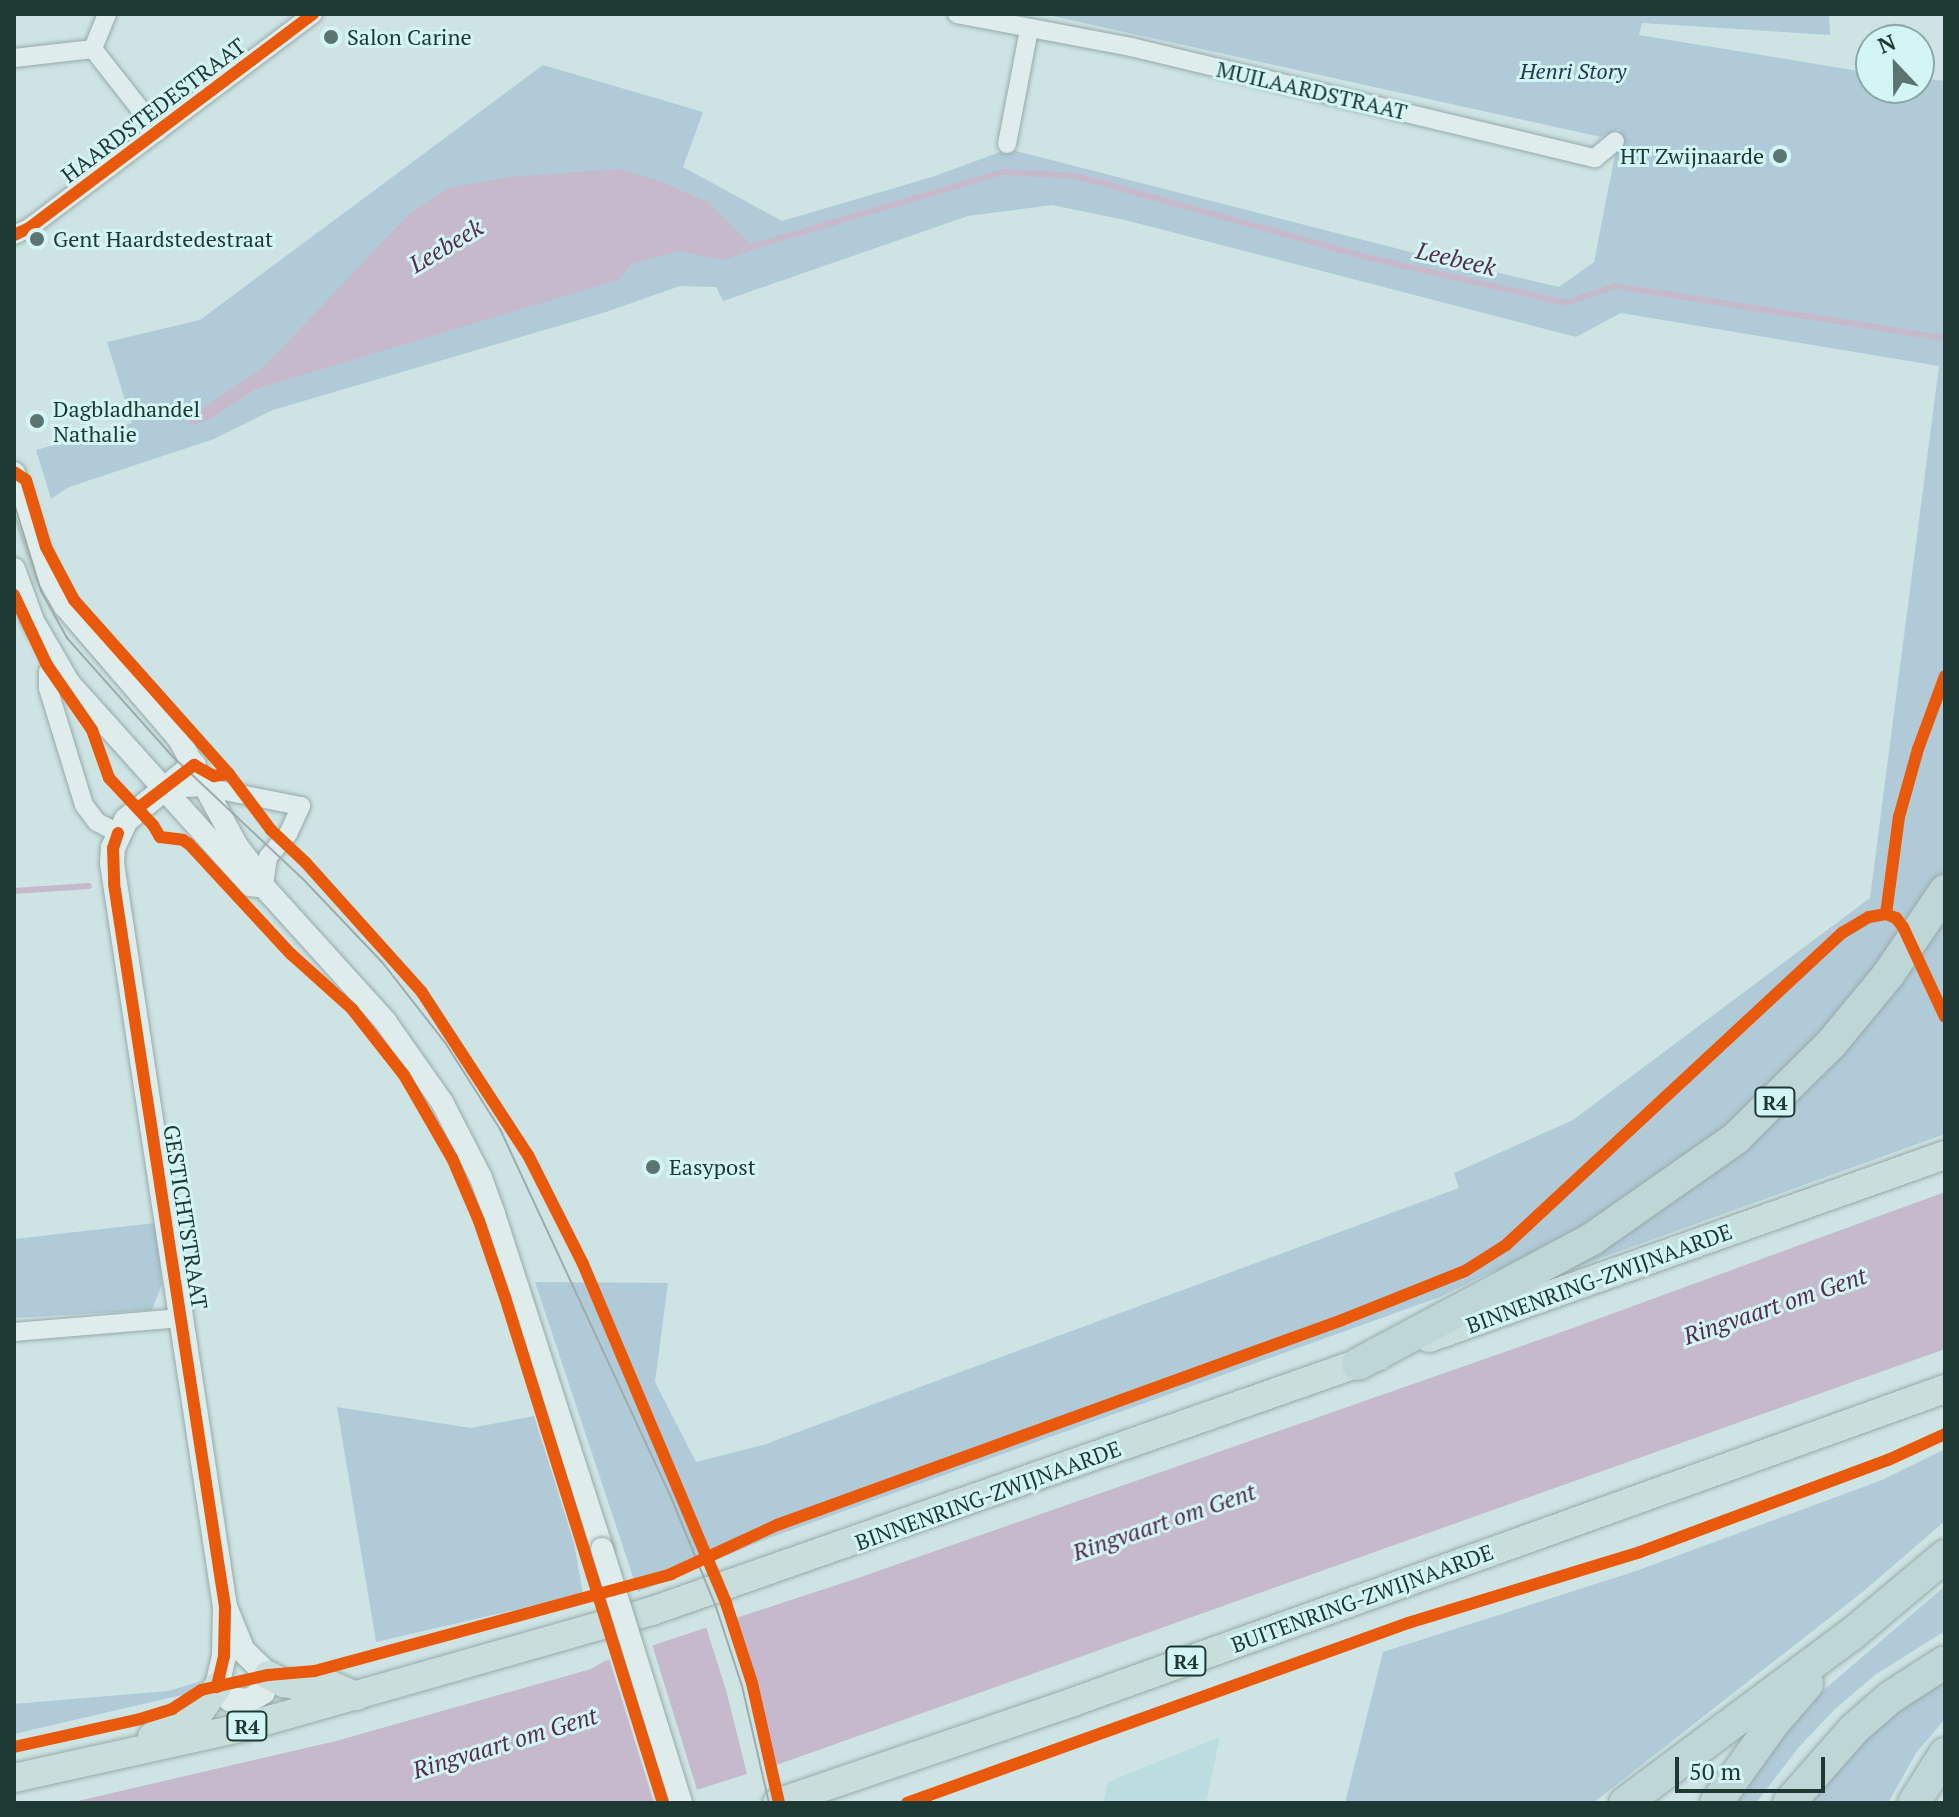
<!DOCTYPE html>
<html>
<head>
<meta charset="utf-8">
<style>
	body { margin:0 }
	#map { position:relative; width:1959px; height:1817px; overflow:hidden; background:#cee4e4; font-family:"PT Serif",serif }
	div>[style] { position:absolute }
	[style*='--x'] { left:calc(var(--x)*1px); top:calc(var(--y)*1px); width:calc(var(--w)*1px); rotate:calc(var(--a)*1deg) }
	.farmland>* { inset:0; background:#bbdde0 }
	.green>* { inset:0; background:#b0cad7 }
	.water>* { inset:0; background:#c5b9cb }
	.pier>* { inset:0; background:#cee4e4 }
	.stream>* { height:6px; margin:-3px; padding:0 3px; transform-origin:3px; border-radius:3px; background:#c5b9cb }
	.roads { filter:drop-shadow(0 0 2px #96a9a8) drop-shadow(0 0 2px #96a9a8) }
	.minor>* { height:18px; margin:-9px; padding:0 9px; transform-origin:9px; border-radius:9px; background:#dfecec }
	.tertiary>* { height:22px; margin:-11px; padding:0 11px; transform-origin:11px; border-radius:11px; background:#dfecec }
	.secondary>* { height:24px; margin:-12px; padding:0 12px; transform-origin:12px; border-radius:12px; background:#dfecec }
	.trunk>* { height:28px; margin:-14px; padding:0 14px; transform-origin:14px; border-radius:14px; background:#c8dedd }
	.motorway>* { height:32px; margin:-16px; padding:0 16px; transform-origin:16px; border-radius:16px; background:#bed7d6 }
	.tram>* { height:2px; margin:-1px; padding:0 1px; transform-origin:1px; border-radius:1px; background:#9fabab }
	.bridges { filter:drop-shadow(0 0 2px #96a9a8) drop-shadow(0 0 2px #96a9a8) }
	.tertiary-bridge>* { height:22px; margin:-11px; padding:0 11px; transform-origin:11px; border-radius:11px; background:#dfecec }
	.cycleway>* { height:12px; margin:-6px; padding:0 6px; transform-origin:6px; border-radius:6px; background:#e8590c }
	.dots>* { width:22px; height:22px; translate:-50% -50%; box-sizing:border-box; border:4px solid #d3f5f5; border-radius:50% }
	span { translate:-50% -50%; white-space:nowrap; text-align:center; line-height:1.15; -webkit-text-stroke:6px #d3f5f5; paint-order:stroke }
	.shield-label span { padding:2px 6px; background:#d3f5f5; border:2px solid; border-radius:6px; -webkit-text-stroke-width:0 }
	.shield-label { font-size:20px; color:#1e3833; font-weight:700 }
	.poi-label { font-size:22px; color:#1e3833 }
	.left { translate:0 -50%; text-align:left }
	.right { translate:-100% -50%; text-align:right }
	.park-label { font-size:22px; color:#253a55; font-style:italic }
	.street-label { font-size:22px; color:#1e3833 }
	.water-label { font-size:24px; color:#582d4d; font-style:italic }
	.frame { position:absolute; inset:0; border:16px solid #1e3833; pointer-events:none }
	.north { position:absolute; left:1855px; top:24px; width:80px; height:80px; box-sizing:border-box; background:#d3f5f5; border:2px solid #8ba9a7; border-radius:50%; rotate:338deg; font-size:22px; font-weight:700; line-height:32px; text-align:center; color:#1e3833 }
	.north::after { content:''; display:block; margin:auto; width:28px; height:36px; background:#5c7471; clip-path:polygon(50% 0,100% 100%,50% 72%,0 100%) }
	.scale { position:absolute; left:1675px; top:1757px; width:150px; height:36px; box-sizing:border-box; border:4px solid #1e3833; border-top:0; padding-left:10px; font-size:24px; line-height:28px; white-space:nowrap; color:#1e3833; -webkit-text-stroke:6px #d3f5f5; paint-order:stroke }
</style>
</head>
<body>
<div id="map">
	<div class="farmland">
		<div style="clip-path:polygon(1220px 1737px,1206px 1803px,1103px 1803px,1108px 1782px)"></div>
	</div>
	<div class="green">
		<div style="clip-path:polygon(1043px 14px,1829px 14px,1830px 35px,1642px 23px,1639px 35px,1871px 73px,1871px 88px,1919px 88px,1919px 78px,1945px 81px,1945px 1134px,1537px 1281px,1495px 1270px,1440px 1297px,769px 1538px,638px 1592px,535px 1282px,668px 1283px,655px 1382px,696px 1462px,763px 1445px,1459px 1188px,1454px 1173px,1573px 1120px,1870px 898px,1939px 366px,1621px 313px,1576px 337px,1125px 220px,1052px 205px,968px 216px,723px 301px,716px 287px,680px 286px,606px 312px,273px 410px,214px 439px,69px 487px,51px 499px,36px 450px,132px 423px,107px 342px,200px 320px,543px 65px,703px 112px,683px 167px,782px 221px,932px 177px,1008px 149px,1430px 257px,1559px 287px,1594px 262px,1620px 129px,1601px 137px)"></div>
		<div style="clip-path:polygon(155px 1223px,162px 1284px,152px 1310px,14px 1318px,14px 1239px)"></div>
		<div style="clip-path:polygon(337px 1407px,471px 1428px,534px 1416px,574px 1543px,583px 1594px,376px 1642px)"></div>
		<div style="clip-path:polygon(1945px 1449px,1945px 1521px,1865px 1590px,1593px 1803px,1345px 1803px,1383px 1652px,1636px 1571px,1882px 1480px)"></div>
		<div style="clip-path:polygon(1945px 1586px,1945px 1631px,1875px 1675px,1835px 1709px,1799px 1747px,1756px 1803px,1735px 1803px,1787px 1731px,1826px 1688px)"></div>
		<div style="clip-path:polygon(1945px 1680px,1945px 1719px,1916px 1753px,1888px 1803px,1809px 1803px,1867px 1737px,1910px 1701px)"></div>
		<div style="clip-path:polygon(202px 1681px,186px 1694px,14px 1734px,14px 1704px,168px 1691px)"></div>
	</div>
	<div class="water">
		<div style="clip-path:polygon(621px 169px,662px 182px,709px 203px,754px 249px,723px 260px,679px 251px,631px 264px,618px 280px,256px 389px,212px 418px,190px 426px,188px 418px,266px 365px,409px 214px,449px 188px,509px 177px)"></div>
		<div style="clip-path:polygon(1945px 1192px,1945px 1349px,785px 1762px,655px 1803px,69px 1803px,336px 1741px,591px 1669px,605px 1661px,858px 1578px,1573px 1328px)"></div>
	</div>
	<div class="pier">
		<div style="clip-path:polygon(734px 1614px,759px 1693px,777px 1768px,748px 1778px,726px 1690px,705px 1624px)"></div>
		<div style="clip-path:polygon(651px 1641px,698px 1793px,669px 1803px,654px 1803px,608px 1655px)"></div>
	</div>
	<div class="stream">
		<div style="--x:747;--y:248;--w:268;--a:-16.5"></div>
		<div style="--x:1004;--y:172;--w:72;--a:3.2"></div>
		<div style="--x:1076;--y:176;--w:305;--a:15.6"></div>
		<div style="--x:1370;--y:258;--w:201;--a:12.9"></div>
		<div style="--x:1566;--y:303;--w:52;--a:-19.1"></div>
		<div style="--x:1615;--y:286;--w:334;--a:9"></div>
		<div style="--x:14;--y:891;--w:75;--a:-3.8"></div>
	</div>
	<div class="roads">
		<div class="minor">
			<div style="--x:107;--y:14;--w:38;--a:112"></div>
			<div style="--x:93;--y:49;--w:105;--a:51.9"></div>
			<div style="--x:957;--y:14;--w:177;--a:10.7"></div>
			<div style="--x:1131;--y:47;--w:477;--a:13.5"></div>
			<div style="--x:1595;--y:158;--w:26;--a:-40"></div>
			<div style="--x:14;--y:58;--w:80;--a:-6.5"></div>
			<div style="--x:1007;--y:144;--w:116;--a:-79.1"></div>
			<div style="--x:14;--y:235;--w:17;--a:-25"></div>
			<div style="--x:29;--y:228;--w:356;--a:-37"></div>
			<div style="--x:54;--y:659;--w:14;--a:115"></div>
			<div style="--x:48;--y:672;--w:16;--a:90"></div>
			<div style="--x:48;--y:688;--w:122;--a:72.9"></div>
			<div style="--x:84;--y:805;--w:21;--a:53"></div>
			<div style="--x:97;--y:822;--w:24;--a:28"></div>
			<div style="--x:162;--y:789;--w:42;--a:-2.7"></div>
			<div style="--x:204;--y:787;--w:99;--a:11.1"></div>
			<div style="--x:301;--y:806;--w:31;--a:115"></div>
			<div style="--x:288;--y:834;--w:30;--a:131"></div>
			<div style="--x:268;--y:857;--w:30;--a:98"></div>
			<div style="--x:14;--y:1332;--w:168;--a:-4.8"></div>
		</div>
		<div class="tertiary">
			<div style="--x:14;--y:473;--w:109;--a:71.9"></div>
			<div style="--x:48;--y:577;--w:34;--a:60"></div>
			<div style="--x:65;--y:606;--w:175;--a:49.4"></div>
			<div style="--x:179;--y:739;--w:122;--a:61.5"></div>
			<div style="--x:237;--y:846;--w:37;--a:52"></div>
			<div style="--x:260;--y:875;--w:13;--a:72"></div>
			<div style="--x:264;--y:887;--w:181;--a:47.9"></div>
			<div style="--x:385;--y:1021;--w:99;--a:54.9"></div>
			<div style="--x:442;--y:1102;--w:85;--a:62.8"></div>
			<div style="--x:481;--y:1178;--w:38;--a:70"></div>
			<div style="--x:494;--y:1214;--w:352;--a:72.1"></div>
			<div style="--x:14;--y:569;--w:55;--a:69.9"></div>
			<div style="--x:33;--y:621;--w:72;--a:59.9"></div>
			<div style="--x:69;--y:683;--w:271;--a:48.1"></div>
			<div style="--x:250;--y:885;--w:8;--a:7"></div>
		</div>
		<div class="secondary">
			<div style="--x:194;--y:765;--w:87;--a:141"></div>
			<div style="--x:126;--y:820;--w:31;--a:115"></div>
			<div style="--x:113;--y:848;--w:15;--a:94"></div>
			<div style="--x:112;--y:863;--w:753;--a:81.36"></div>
			<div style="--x:225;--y:1607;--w:49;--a:91.2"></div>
			<div style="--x:224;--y:1656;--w:32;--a:103"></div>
			<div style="--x:217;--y:1687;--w:18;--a:43"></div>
			<div style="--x:230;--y:1699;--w:18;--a:6"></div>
			<div style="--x:248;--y:1701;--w:17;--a:-31"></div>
			<div style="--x:263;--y:1692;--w:18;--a:-74"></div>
			<div style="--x:268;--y:1675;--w:35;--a:-136"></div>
			<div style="--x:243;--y:1651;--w:48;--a:-112.2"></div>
		</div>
		<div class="trunk">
			<div style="--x:1429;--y:1338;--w:547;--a:-19.53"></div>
			<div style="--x:268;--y:1675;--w:18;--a:27"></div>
			<div style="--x:284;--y:1683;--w:21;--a:11"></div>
			<div style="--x:305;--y:1687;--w:24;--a:-7"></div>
			<div style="--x:329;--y:1684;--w:30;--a:24"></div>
			<div style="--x:152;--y:1737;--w:14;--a:-39"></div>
			<div style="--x:163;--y:1728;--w:39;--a:-23"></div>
			<div style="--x:199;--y:1713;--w:32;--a:-55"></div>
			<div style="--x:14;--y:1778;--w:240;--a:-12.5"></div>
			<div style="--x:248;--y:1726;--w:420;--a:-15.9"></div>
			<div style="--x:652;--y:1611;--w:770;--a:-19.33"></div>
			<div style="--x:777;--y:1803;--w:313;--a:-18.8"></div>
			<div style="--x:1073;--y:1702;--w:926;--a:-19.75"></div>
		</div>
		<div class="motorway">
			<div style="--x:1358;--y:1364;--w:265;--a:-28.1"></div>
			<div style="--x:1592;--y:1239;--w:176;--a:-35"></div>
			<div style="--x:1736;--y:1138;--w:134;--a:-44.7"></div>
			<div style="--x:1831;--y:1044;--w:89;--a:-50.4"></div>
			<div style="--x:1888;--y:975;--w:102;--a:-55.8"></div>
			<div style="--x:1625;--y:1803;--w:283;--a:-36.7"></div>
			<div style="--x:1852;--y:1634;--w:121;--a:-40"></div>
			<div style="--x:1716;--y:1803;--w:101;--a:-54.3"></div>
			<div style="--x:1775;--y:1721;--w:49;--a:-49.1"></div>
			<div style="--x:1789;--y:1803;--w:98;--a:-48.7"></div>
			<div style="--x:1854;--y:1729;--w:49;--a:-40.9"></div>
			<div style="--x:1891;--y:1697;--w:64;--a:-32.9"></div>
			<div style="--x:1914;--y:1803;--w:58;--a:-57.7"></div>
		</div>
	</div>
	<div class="tram">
		<div style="--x:14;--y:503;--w:92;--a:72.9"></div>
		<div style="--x:41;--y:591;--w:54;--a:61"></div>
		<div style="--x:67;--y:638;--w:159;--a:48.3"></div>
		<div style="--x:173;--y:757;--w:175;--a:43.2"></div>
		<div style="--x:301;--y:877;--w:117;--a:46.4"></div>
		<div style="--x:382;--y:962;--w:104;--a:52"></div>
		<div style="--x:446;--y:1044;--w:101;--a:57.6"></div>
		<div style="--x:500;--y:1129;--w:404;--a:65.1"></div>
		<div style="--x:670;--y:1495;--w:121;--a:67.7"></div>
		<div style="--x:716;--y:1607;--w:83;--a:71.8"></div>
		<div style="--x:742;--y:1686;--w:120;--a:77"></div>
	</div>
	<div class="bridges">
		<div class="tertiary-bridge">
			<div style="--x:602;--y:1549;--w:266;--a:72.7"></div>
		</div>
	</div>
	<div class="cycleway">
		<div style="--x:14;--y:235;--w:17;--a:-25"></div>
		<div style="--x:29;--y:228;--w:356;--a:-37"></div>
		<div style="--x:14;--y:472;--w:14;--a:34"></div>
		<div style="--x:26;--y:480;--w:70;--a:73.4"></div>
		<div style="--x:46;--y:547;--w:60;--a:62.2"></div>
		<div style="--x:74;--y:600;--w:233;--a:48.3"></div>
		<div style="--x:229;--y:774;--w:70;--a:53.1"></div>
		<div style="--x:271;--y:830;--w:48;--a:43.3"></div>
		<div style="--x:306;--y:863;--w:172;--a:48.1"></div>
		<div style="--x:421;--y:991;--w:196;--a:56.9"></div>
		<div style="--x:528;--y:1155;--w:122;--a:63.2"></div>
		<div style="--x:583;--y:1264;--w:368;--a:67.1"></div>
		<div style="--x:726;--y:1603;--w:84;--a:72"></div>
		<div style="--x:752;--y:1683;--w:123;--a:77.3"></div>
		<div style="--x:14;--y:595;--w:77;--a:64.8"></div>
		<div style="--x:47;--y:665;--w:79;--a:55.3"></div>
		<div style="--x:92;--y:730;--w:51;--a:70.5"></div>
		<div style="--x:109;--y:778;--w:64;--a:46.9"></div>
		<div style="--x:153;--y:825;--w:14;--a:60"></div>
		<div style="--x:160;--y:837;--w:23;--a:7"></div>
		<div style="--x:183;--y:840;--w:7;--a:34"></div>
		<div style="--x:189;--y:844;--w:150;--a:47.2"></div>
		<div style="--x:291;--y:954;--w:82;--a:42"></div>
		<div style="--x:352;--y:1009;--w:84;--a:51.8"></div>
		<div style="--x:404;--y:1075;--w:96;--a:60"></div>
		<div style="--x:452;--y:1158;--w:69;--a:66.8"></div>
		<div style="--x:479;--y:1221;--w:80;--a:71.1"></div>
		<div style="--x:505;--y:1297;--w:530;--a:72.66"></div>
		<div style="--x:138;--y:808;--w:71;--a:-37.5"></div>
		<div style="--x:194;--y:765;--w:23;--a:29"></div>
		<div style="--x:214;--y:776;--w:15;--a:-8"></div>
		<div style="--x:118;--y:833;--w:16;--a:108"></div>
		<div style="--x:113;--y:848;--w:36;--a:88"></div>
		<div style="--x:114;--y:884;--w:731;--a:81.27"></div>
		<div style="--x:225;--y:1607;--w:49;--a:91.2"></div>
		<div style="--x:224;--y:1656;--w:32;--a:103"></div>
		<div style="--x:1886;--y:914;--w:98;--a:-82.4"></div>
		<div style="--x:1899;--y:817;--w:71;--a:-74.4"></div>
		<div style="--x:1918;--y:749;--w:78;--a:-69.7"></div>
		<div style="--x:14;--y:1747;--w:129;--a:-12.5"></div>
		<div style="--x:140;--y:1719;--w:34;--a:-17"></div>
		<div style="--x:172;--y:1709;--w:35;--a:-33"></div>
		<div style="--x:201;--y:1690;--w:69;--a:-12.6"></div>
		<div style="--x:268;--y:1675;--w:47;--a:-4.9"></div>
		<div style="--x:315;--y:1671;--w:369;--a:-15.2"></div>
		<div style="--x:671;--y:1574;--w:117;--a:-24.8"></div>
		<div style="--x:777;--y:1525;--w:601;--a:-19.94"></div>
		<div style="--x:1342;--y:1320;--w:132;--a:-21.7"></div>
		<div style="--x:1465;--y:1271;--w:49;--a:-32.4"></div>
		<div style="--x:1506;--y:1245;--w:459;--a:-42.9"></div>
		<div style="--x:1842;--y:933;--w:31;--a:-31"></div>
		<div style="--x:1869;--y:917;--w:17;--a:-10"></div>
		<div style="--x:1886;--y:914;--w:11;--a:22"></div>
		<div style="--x:1896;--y:918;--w:11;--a:52"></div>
		<div style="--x:1903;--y:927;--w:99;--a:65"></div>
		<div style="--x:907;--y:1803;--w:532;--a:-19.76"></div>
		<div style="--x:1408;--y:1623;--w:243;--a:-17"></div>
		<div style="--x:1640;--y:1552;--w:265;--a:-20.4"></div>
		<div style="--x:1888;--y:1460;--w:63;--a:-24.5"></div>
	</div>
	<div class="dots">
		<div style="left:331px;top:37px;background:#5c7471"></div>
		<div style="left:1780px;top:156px;background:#5c7471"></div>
		<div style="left:37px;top:239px;background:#5c7471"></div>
		<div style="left:37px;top:421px;background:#5c7471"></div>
		<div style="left:653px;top:1167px;background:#5c7471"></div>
	</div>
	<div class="shield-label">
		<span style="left:1775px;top:1102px">R4</span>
		<span style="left:1186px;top:1661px">R4</span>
		<span style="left:247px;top:1726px">R4</span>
	</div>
	<div class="poi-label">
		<span class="left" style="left:347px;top:37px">Salon Carine</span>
		<span class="right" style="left:1764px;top:156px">HT Zwijnaarde</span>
		<span class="left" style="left:53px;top:239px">Gent Haardstedestraat</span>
		<span class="left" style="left:53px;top:421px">Dagbladhandel<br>Nathalie</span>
		<span class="left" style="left:669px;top:1167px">Easypost</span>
	</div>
	<div class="park-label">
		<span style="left:1573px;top:71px">Henri Story</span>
	</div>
	<div class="street-label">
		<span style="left:1312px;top:90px;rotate:13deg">MUILAARDSTRAAT</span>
		<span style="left:153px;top:110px;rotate:-37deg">HAARDSTEDESTRAAT</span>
		<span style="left:186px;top:1217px;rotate:81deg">GESTICHTSTRAAT</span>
		<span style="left:1599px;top:1278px;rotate:-20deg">BINNENRING-ZWIJNAARDE</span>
		<span style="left:988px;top:1495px;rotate:-20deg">BINNENRING-ZWIJNAARDE</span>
		<span style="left:1362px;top:1598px;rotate:-20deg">BUITENRING-ZWIJNAARDE</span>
	</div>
	<div class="water-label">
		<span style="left:446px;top:246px;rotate:-31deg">Leebeek</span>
		<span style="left:1456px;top:259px;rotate:13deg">Leebeek</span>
		<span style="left:1775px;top:1306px;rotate:-19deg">Ringvaart om Gent</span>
		<span style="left:1164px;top:1522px;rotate:-19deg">Ringvaart om Gent</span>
		<span style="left:505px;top:1743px;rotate:-17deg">Ringvaart om Gent</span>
	</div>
	<div class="frame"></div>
	<div class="north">N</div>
	<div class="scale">50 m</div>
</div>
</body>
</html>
